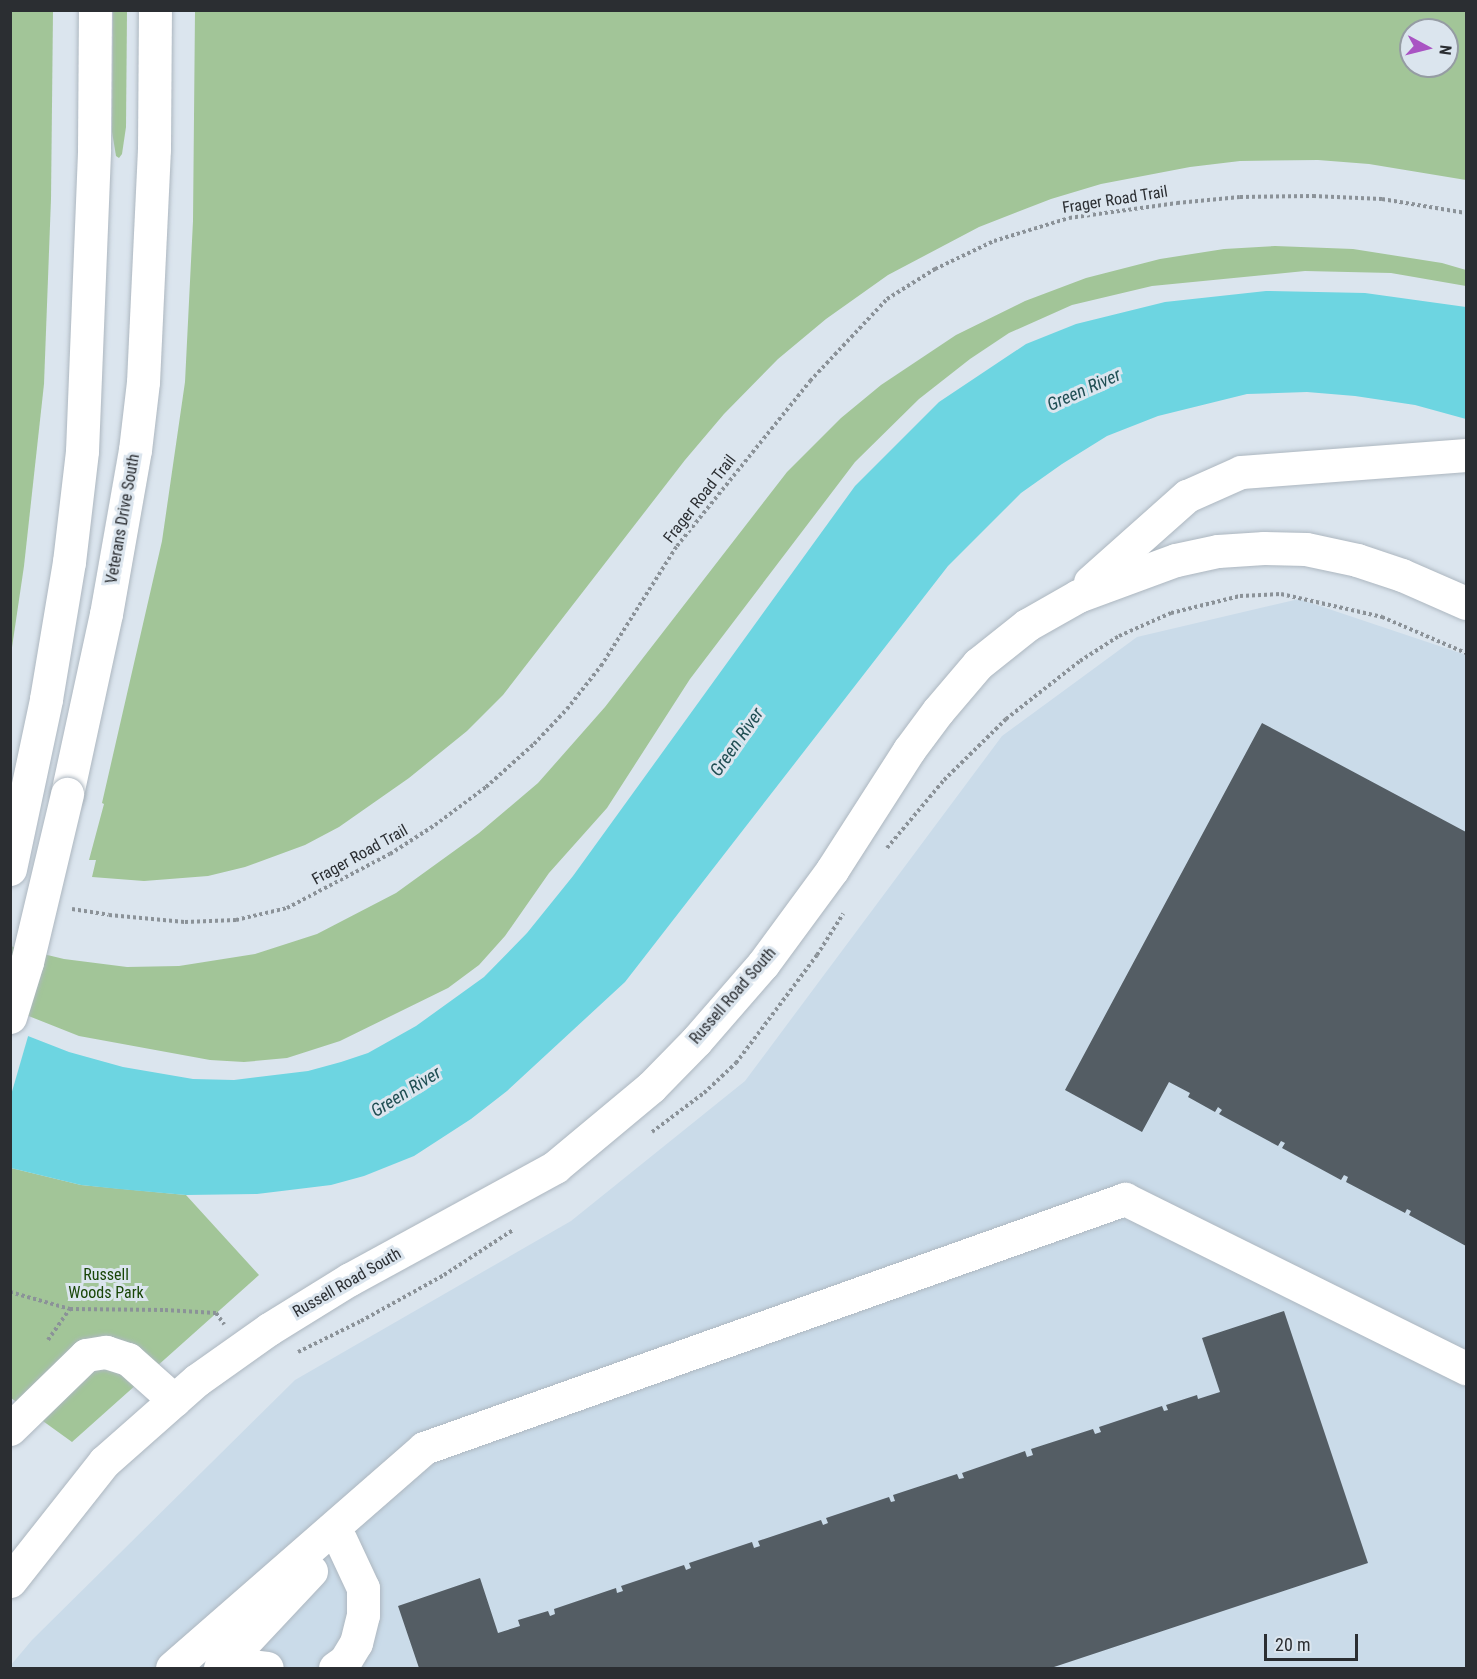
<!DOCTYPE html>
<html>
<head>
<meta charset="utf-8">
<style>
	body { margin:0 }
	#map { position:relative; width:1477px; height:1679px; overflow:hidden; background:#dbe5ee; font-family:"Roboto Condensed",sans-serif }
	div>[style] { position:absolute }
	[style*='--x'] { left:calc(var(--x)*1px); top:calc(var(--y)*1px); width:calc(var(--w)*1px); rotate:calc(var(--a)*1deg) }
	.built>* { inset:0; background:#cadbe9 }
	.green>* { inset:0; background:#a2c598 }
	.water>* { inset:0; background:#6dd5e1 }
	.pier>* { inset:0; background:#dbe5ee }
	.building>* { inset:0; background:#545d64 }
	.path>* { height:4px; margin-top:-2px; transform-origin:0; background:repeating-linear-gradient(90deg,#8b9298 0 3px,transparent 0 6px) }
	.roads { filter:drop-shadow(0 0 2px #adb7c0) drop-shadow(0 0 2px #adb7c0) }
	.minor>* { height:33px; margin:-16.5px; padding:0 16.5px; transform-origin:16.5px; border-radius:16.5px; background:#fff }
	.major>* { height:33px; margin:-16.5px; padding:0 16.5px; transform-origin:16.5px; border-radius:16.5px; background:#fff }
	.bridges { filter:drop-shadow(0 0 2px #adb7c0) drop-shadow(0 0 2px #adb7c0) }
	.major-bridge>* { height:33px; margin:-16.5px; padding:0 16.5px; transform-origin:16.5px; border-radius:16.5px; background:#fff }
	span { translate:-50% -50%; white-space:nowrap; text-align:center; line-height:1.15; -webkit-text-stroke:6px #dbe5ee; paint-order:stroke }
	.street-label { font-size:16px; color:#2b2e32 }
	.park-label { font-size:16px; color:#194607 }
	.water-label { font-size:18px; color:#1f4e53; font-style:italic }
	.frame { position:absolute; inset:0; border:12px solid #2b2e32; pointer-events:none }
	.north { position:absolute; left:1399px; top:18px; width:60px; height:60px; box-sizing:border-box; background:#dbe5ee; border:2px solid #959ca3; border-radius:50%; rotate:97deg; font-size:16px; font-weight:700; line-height:24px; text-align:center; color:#2b2e32 }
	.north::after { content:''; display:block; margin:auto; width:21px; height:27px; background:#a954c3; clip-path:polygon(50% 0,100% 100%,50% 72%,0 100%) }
	.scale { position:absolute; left:1264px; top:1634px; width:94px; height:27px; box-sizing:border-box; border:3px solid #2b2e32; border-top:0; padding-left:8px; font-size:18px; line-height:21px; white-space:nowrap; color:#2b2e32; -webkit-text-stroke:4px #dbe5ee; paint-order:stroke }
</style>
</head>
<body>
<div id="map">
	<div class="built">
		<div style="clip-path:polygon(1299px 599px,1466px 655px,1466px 1668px,11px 1668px,11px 1665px,32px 1640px,295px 1380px,571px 1221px,745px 1081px,1002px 736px,1137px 637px)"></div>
	</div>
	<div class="green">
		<div style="clip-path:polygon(11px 10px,53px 11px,51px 199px,44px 384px,24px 566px,11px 654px)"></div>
		<div style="clip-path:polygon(113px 11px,127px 11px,126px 127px,122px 154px,119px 158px,116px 156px,112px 132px)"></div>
		<div style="clip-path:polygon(evenodd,195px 11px,1466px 11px,1466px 180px,1369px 164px,1318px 160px,1240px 161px,1190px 167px,1101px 184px,1051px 199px,979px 227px,888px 275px,826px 319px,778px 359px,724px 414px,685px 460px,503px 695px,467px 731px,409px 778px,339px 827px,305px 845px,245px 867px,208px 876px,144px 881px,92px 877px,96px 860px,89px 860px,104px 804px,102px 803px,162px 541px,185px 382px,193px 221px,195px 11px,1411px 30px,1447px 30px,1447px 66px,1411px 66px,1411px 30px)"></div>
		<div style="clip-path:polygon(1275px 246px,1353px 249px,1442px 263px,1466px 270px,1466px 286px,1391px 273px,1305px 271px,1152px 286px,1072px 305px,1009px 333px,970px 359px,919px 399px,855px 462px,690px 679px,607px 808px,549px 873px,505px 936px,479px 965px,448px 988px,340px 1041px,287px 1058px,244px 1062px,210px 1060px,79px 1036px,11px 1009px,10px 946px,64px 959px,127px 967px,179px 966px,255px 954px,317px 934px,396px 893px,479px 833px,538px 783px,605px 707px,787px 472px,841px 418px,881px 385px,956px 335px,1025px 301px,1086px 278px,1160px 259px,1224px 249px)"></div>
		<div style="clip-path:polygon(11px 1168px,81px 1185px,186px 1195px,259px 1275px,72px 1442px,11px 1398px)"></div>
	</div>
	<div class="water">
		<div style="clip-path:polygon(1266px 291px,1365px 293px,1466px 307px,1466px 419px,1415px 405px,1355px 396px,1307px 392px,1247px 394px,1158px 416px,1107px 436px,1062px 464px,1021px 493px,948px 566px,625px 982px,507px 1091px,471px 1119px,414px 1156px,364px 1176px,331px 1185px,257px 1194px,186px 1195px,119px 1189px,81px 1185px,11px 1168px,10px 1029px,69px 1052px,123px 1067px,193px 1079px,234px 1080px,308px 1071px,341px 1062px,368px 1053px,416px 1026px,484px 977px,527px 933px,573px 876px,855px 486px,939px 402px,1026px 344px,1076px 324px,1165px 302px)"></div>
	</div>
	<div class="pier">
		<div style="clip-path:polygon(10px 1026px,29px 1033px,11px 1095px)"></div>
	</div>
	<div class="building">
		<div style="clip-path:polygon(1262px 723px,1466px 832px,1466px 1246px,1409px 1215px,1411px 1211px,1407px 1209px,1405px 1213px,1346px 1182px,1348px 1177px,1344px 1175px,1341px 1180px,1282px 1148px,1285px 1143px,1281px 1141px,1278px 1146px,1219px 1114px,1222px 1110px,1218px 1107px,1215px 1112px,1188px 1097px,1190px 1093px,1169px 1082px,1142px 1132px,1065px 1090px)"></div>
		<div style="clip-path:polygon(1284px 1311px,1368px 1563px,1051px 1668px,419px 1668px,398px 1606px,480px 1578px,498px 1633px,520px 1626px,518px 1620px,548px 1611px,550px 1616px,555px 1614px,554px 1609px,616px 1588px,617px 1593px,623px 1591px,621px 1586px,684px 1565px,686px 1570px,691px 1568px,689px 1563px,752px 1542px,754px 1548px,760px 1546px,758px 1541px,821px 1520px,823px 1525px,828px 1523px,826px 1518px,889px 1497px,891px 1502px,895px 1501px,893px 1495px,957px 1474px,959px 1479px,964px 1478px,962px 1473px,1025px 1451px,1027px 1457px,1033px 1455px,1031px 1449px,1093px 1429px,1095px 1434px,1101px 1432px,1099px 1427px,1162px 1406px,1164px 1411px,1168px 1410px,1166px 1405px,1197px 1395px,1198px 1399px,1220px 1392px,1202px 1338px)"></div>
	</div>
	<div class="path">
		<div style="--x:887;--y:848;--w:89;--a:-50"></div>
		<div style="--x:944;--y:780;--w:87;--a:-44.5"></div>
		<div style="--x:1006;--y:719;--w:94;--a:-38.1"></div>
		<div style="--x:1080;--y:661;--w:46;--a:-32.7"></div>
		<div style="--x:1119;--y:636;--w:57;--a:-23.9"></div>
		<div style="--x:1171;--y:613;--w:71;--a:-13.8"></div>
		<div style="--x:1240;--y:596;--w:41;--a:-2.8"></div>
		<div style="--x:1281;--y:594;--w:104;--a:12.8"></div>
		<div style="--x:1382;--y:617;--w:91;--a:23.2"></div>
		<div style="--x:72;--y:909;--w:37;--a:9"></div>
		<div style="--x:109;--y:915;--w:76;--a:5.3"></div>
		<div style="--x:185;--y:922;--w:51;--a:-2.2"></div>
		<div style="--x:236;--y:920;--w:52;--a:-13.2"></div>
		<div style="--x:287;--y:908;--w:116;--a:-27.7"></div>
		<div style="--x:390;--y:854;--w:54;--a:-32.8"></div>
		<div style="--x:435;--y:825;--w:64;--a:-36.7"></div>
		<div style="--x:486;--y:787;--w:64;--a:-41.9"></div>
		<div style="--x:534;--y:744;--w:48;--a:-46.7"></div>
		<div style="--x:567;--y:709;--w:55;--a:-51.7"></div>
		<div style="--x:601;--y:666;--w:142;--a:-57.7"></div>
		<div style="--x:677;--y:546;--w:212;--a:-51.1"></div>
		<div style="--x:810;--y:381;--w:112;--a:-46.8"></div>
		<div style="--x:887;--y:299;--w:57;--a:-32"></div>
		<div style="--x:935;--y:269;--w:65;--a:-25.4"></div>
		<div style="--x:994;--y:241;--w:78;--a:-17"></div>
		<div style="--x:1069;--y:218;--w:109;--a:-7.9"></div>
		<div style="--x:1177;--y:203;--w:63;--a:-5.4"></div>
		<div style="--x:1240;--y:197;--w:73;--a:-0.8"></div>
		<div style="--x:1313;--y:196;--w:69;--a:2.5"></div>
		<div style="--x:1382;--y:199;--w:85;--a:9.5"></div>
		<div style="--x:652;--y:1132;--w:65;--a:-36.9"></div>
		<div style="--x:704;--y:1093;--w:44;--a:-43.2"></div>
		<div style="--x:736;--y:1063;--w:135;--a:-53.1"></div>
		<div style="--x:817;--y:955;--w:49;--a:-57.6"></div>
		<div style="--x:10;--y:1292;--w:62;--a:15.8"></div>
		<div style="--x:70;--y:1309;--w:95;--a:0.6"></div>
		<div style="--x:165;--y:1310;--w:51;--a:3.4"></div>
		<div style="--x:216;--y:1313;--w:14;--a:54"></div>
		<div style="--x:48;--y:1340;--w:38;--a:-55"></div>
		<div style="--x:298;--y:1352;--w:70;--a:-26.2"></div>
		<div style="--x:361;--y:1321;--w:95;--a:-29"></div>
		<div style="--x:444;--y:1275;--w:82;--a:-33.1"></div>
	</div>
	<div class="roads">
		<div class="minor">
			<div style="--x:1090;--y:582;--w:130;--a:-41.6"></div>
			<div style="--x:1187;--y:496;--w:59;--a:-24"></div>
			<div style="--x:1241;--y:472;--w:226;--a:-4.3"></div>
			<div style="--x:10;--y:1429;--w:106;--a:-44.2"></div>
			<div style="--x:86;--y:1355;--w:20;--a:-9"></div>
			<div style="--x:106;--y:1352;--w:23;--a:18"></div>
			<div style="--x:128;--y:1359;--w:62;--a:41.7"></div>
			<div style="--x:10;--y:1581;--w:152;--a:-51.7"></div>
			<div style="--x:104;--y:1462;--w:124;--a:-41.4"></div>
			<div style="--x:197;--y:1380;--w:88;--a:-35.3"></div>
			<div style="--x:269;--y:1329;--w:95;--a:-31.7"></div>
			<div style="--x:350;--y:1279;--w:234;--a:-28.6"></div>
			<div style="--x:555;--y:1167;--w:125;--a:-39.8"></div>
			<div style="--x:651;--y:1087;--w:64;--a:-45.6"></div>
			<div style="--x:696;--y:1041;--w:102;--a:-49"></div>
			<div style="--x:763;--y:964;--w:117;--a:-53.7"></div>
			<div style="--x:832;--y:870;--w:143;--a:-57.3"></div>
			<div style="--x:909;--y:750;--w:49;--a:-53.4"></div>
			<div style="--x:938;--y:711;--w:62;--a:-49.6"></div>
			<div style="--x:978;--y:664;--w:63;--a:-38.5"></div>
			<div style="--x:1027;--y:625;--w:59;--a:-29.6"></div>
			<div style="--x:1078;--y:596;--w:104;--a:-20.2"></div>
			<div style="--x:1176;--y:560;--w:43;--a:-12.1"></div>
			<div style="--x:1218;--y:551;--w:46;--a:-3.7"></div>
			<div style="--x:1264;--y:548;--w:42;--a:1.4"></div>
			<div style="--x:1306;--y:549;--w:52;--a:12.2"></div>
			<div style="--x:1357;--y:560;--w:47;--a:18.4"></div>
			<div style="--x:1402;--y:575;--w:70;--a:23.6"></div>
			<div style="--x:227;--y:1663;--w:40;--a:7.1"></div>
			<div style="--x:172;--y:1668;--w:335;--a:-41.1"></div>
			<div style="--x:424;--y:1448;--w:744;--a:-19.56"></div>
			<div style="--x:1125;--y:1199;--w:381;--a:26.4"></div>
			<div style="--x:220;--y:1668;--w:133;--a:-46.8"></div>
			<div style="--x:335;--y:1668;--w:12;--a:-35"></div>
			<div style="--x:345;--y:1661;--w:21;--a:-59"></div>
			<div style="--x:356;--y:1643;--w:29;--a:-76"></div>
			<div style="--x:363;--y:1615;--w:27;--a:-90"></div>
			<div style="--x:363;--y:1588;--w:54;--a:-115.1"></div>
		</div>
		<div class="major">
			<div style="--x:67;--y:794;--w:184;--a:-77.8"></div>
			<div style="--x:106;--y:614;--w:167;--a:-80"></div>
			<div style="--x:135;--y:450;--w:68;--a:-83.3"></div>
			<div style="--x:143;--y:382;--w:233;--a:-87.3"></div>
			<div style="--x:154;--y:149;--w:139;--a:-89.6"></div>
			<div style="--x:10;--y:869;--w:174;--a:-78"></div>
			<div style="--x:46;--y:699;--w:139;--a:-80.5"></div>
			<div style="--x:69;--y:562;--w:112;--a:-83.3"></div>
			<div style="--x:82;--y:451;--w:302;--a:-87.7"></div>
			<div style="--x:94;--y:149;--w:139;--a:-89.6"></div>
		</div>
	</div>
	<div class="bridges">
		<div class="major-bridge">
			<div style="--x:10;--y:1017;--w:58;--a:-72.8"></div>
			<div style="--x:27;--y:962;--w:173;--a:-76.6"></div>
		</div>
	</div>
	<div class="street-label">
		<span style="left:1115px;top:200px;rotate:-9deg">Frager Road Trail</span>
		<span style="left:700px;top:499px;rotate:-52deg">Frager Road Trail</span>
		<span style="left:123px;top:519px;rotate:-80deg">Veterans Drive South</span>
		<span style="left:360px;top:855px;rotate:-29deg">Frager Road Trail</span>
		<span style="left:733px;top:996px;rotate:-49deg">Russell Road South</span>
		<span style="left:347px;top:1283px;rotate:-30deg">Russell Road South</span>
	</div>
	<div class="park-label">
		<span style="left:106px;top:1284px">Russell<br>Woods Park</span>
	</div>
	<div class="water-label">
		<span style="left:1084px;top:390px;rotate:-24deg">Green River</span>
		<span style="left:737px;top:742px;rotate:-55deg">Green River</span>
		<span style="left:406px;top:1092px;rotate:-32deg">Green River</span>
	</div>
	<div class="frame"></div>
	<div class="north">N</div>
	<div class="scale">20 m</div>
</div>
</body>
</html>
